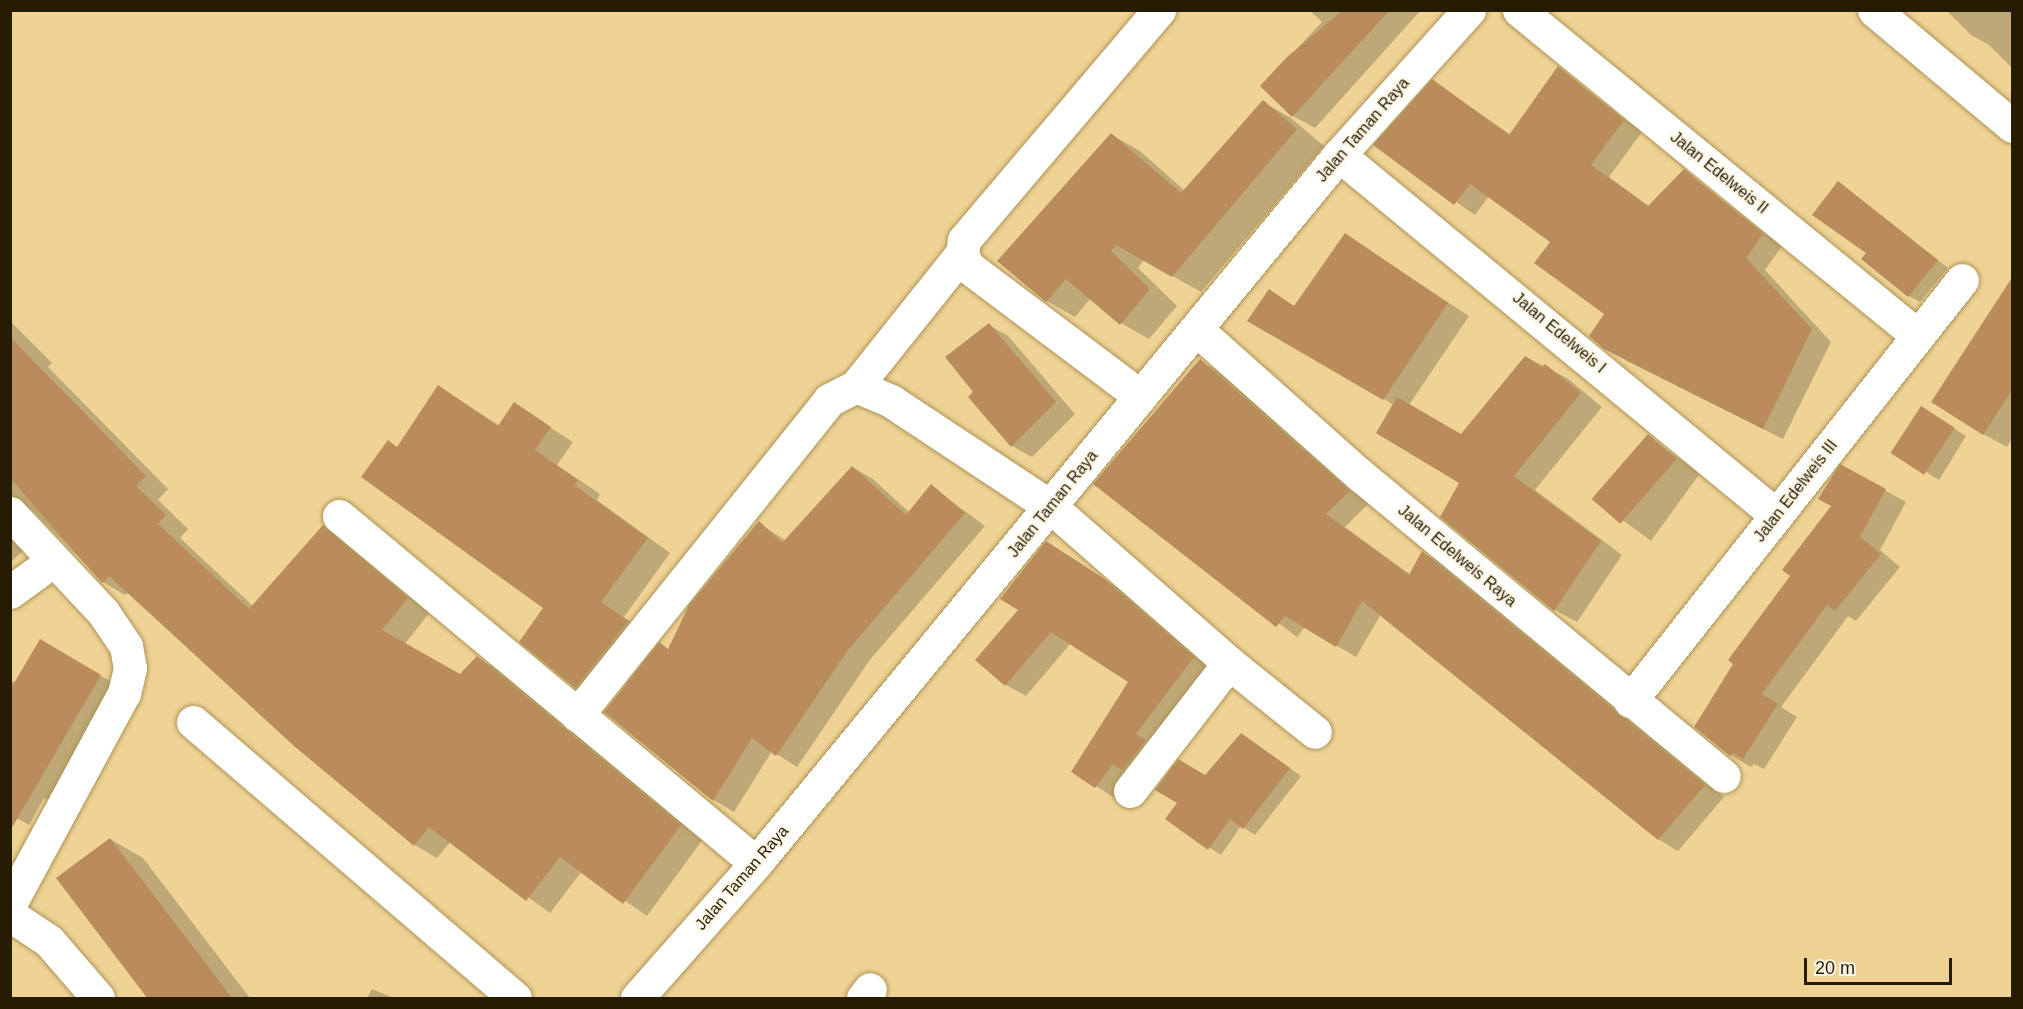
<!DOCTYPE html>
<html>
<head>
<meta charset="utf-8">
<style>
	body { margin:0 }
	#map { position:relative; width:2023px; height:1009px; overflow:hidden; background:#eed395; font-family:Helvetica,sans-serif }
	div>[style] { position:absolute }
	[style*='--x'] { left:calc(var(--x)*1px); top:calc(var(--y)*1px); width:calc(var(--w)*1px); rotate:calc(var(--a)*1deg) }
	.shadow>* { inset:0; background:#0003; transform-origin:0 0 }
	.building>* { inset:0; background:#ba8c5c; transform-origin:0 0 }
	.roads { filter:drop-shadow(0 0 2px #ae9458) drop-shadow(0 0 2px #ae9458) }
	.minor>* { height:33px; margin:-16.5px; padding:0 16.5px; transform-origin:16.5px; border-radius:16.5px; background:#fff }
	span { translate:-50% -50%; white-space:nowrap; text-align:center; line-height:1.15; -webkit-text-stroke:4.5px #fef6e4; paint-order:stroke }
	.street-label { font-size:16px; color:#261c03 }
	.frame { position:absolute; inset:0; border:12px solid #261c03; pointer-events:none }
	.scale { position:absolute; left:1804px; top:958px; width:148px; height:27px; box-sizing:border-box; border:3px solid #261c03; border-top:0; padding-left:8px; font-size:18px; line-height:21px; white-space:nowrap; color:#261c03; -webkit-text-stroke:4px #fef6e4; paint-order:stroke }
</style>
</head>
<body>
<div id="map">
	<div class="shadow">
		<div style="clip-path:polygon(1309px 10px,1421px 10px,1315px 128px,1293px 116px,1262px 86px,1322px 22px)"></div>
		<div style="clip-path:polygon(1946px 10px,2012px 10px,2012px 68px,1989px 45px,1971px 35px)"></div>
		<div style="clip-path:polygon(1558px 68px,1642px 132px,1609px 177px,1650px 207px,1684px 171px,1782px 246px,1765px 270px,1831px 342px,1783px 439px,1625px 360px,1606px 313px,1553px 242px,1489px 196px,1475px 215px,1375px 145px,1433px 81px,1511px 135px)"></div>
		<div style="clip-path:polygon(1263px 102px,1291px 118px,1324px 146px,1201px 292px,1144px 260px,1138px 268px,1177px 306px,1149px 339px,1121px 323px,1091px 298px,1075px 317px,1047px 301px,1000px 261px,1112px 135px,1140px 151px,1185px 191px)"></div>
		<div style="clip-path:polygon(1838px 183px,1948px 268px,1920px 302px,1909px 296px,1868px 253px)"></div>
		<div style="clip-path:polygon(1346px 235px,1469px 316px,1409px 405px,1462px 436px,1526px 357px,1567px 378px,1602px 407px,1535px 490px,1622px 555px,1577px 622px,1555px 610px,1442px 517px,1461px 482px,1394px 405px,1250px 321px,1269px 291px,1295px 307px)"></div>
		<div style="clip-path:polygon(2012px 315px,2012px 438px,2007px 447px,1983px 434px)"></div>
		<div style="clip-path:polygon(10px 321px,52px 363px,48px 367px,168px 489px,158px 500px,188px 529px,180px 538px,253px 606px,323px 527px,346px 540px,430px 612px,404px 645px,460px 676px,478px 658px,501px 671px,703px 839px,647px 916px,582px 871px,550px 913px,451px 841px,437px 858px,415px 845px,129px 592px,125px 595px,103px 582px,31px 509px,21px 512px,26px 548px,10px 563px)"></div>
		<div style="clip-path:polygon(989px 325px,1008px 336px,1075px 414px,1032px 457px,1012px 446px)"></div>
		<div style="clip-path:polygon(1200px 361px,1220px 372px,1369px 503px,1345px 527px,1411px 575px,1423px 553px,1443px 564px,1724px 797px,1678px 851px,1658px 839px,1381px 614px,1356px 657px,1305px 627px,1297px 637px,1095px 484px)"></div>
		<div style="clip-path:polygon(439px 387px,500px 426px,514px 404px,573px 442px,557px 465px,600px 494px,597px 500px,670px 553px,624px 617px,650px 635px,599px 700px,576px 687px,545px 607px,398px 448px)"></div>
		<div style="clip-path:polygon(1933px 415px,1966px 436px,1939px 480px,1893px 452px)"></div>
		<div style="left:1648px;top:436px;width:64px;height:83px;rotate:36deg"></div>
		<div style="clip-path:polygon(1841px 466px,1906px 502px,1880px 550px,1900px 567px,1856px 621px,1848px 616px,1781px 707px,1797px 717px,1764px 769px,1754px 764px,1751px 767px,1730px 755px,1792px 576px,1833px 506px)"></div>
		<div style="clip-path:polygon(852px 467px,873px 479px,910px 513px,931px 486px,985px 526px,869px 661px,797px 767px,772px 751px,734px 812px,714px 800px,669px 650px,759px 523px,786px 541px)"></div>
		<div style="clip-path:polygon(1066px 554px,1123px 591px,1213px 670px,1116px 799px,1073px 771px,1130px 681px,1071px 643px,1026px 696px,1006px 685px)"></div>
		<div style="clip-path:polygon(41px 642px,124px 689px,56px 805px,44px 798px,29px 825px,10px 814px,10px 680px,42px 696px)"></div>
		<div style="clip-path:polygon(1253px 742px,1301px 776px,1255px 835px,1241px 826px,1221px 855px,1167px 819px,1205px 777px)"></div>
		<div style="clip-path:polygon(110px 839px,143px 858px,250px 998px,150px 998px)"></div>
		<div style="clip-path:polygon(372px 989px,394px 998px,367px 998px)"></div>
	</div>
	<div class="building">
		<div style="clip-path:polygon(1343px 10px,1390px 10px,1292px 117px,1260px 86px,1287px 57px)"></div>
		<div style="clip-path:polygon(1558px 66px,1624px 120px,1591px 165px,1648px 206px,1684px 169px,1763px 234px,1746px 258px,1812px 329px,1763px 429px,1604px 349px,1589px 336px,1604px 314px,1534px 263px,1550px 242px,1470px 184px,1454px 205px,1373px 145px,1432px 79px,1509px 135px)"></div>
		<div style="clip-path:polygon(1263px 100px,1297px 129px,1172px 277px,1116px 245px,1111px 251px,1150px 289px,1120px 325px,1066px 279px,1046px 302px,997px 261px,1111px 133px,1181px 193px)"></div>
		<div style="clip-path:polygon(1838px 181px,1938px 260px,1908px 297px,1861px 259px,1866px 253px,1812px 215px)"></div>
		<div style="clip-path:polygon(1345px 233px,1448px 303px,1383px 400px,1247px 321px,1269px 289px,1294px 306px)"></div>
		<div style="clip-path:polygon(2013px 276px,2013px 389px,1983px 435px,1931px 402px)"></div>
		<div style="clip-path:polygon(989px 323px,1056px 402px,1011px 447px,968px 397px,973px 392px,945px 357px)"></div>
		<div style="clip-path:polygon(10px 337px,146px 476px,136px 486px,166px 515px,158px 524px,249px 609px,323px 525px,408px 598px,382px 630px,460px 674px,477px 656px,681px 825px,623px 904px,560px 857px,526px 901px,429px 827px,414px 846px,294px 746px,109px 576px,102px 583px,10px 478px)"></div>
		<div style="clip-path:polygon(1525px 356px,1542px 367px,1545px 364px,1581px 393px,1514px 476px,1601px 541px,1554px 611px,1440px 517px,1459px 483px,1376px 433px,1397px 397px,1461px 434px)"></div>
		<div style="clip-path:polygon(1200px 359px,1350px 491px,1326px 514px,1409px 575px,1422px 551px,1705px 785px,1658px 840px,1362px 601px,1336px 647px,1285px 616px,1276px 627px,1093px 484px)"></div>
		<div style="clip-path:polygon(438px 385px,498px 426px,514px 402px,551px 427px,535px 450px,578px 480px,574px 485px,648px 538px,601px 602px,628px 621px,575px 688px,519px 642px,543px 608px,361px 477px,388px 440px,397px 447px)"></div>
		<div style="left:1921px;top:406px;width:40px;height:56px;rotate:33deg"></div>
		<div style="left:1648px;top:434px;width:38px;height:86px;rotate:41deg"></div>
		<div style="clip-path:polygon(1840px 464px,1886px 489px,1860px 537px,1881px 554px,1835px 611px,1827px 605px,1762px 694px,1778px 704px,1743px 759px,1733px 753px,1730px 756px,1694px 727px,1733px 664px,1728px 660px,1790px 576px,1782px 570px,1831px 506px,1818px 499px)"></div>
		<div style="clip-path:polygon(852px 466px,906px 515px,931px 484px,965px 513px,848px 650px,776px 756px,752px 738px,713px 801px,604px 712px,659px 642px,668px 649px,689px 605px,759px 521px,782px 543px)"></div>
		<div style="clip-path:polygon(1046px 541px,1103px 578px,1194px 657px,1136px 734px,1146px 740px,1122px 770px,1113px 764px,1095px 788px,1071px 772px,1128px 682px,1051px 632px,1005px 686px,975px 660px,1018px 610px,1000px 599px)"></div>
		<div style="clip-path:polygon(40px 639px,101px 675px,10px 831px,10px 690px)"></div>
		<div style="clip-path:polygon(1241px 733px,1290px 768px,1243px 829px,1230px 819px,1208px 850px,1165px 819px,1177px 803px,1155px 790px,1178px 759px,1205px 775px)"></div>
		<div style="clip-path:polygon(110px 838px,233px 999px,148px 999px,56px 878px)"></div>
	</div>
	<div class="roads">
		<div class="minor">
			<div style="--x:1519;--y:10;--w:515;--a:39.25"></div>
			<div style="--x:1874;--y:10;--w:180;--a:40"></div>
			<div style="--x:1339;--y:155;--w:566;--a:39.48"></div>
			<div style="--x:1196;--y:329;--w:220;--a:41.7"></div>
			<div style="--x:1360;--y:475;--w:472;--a:39.6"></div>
			<div style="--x:856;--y:386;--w:170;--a:-51.4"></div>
			<div style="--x:1140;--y:396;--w:216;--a:-143.1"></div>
			<div style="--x:967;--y:266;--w:14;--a:-111"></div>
			<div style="--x:962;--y:253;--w:13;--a:-81"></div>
			<div style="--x:964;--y:240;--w:302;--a:-49.7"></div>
			<div style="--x:10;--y:513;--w:136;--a:46.8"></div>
			<div style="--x:103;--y:612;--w:41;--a:55.9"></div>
			<div style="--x:126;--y:646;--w:22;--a:80"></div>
			<div style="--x:130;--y:668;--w:26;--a:103"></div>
			<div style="--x:124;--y:693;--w:240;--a:118.4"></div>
			<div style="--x:339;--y:516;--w:542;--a:39.77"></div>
			<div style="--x:10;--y:592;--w:54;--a:-36"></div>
			<div style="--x:1630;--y:701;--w:536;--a:-51.74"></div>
			<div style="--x:577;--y:715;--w:403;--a:-51.3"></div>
			<div style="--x:829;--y:400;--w:30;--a:-27"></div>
			<div style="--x:856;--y:386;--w:38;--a:23"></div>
			<div style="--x:891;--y:401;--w:192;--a:33.5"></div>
			<div style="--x:1051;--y:507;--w:237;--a:41.2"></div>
			<div style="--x:1229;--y:663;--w:110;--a:38.7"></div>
			<div style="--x:193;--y:722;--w:424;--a:40.6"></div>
			<div style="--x:1130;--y:791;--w:162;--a:-52.3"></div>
			<div style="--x:10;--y:915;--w:47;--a:33.7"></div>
			<div style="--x:49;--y:941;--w:75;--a:49.3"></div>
			<div style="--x:637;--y:998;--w:180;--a:-48.6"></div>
			<div style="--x:756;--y:863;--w:917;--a:-50.53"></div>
			<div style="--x:1339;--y:155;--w:195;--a:-48.1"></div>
			<div style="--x:863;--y:998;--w:11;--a:-52"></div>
		</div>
	</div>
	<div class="street-label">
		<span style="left:1363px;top:130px;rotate:-49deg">Jalan Taman Raya</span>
		<span style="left:1719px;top:173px;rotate:39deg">Jalan Edelweis II</span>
		<span style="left:1559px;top:333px;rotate:40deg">Jalan Edelweis I</span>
		<span style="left:1796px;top:491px;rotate:-52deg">Jalan Edelweis III</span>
		<span style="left:1053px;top:504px;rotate:-51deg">Jalan Taman Raya</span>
		<span style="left:1457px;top:556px;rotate:40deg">Jalan Edelweis Raya</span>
		<span style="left:742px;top:878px;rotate:-49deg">Jalan Taman Raya</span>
	</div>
	<div class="frame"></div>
	<div class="scale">20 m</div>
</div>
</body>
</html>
